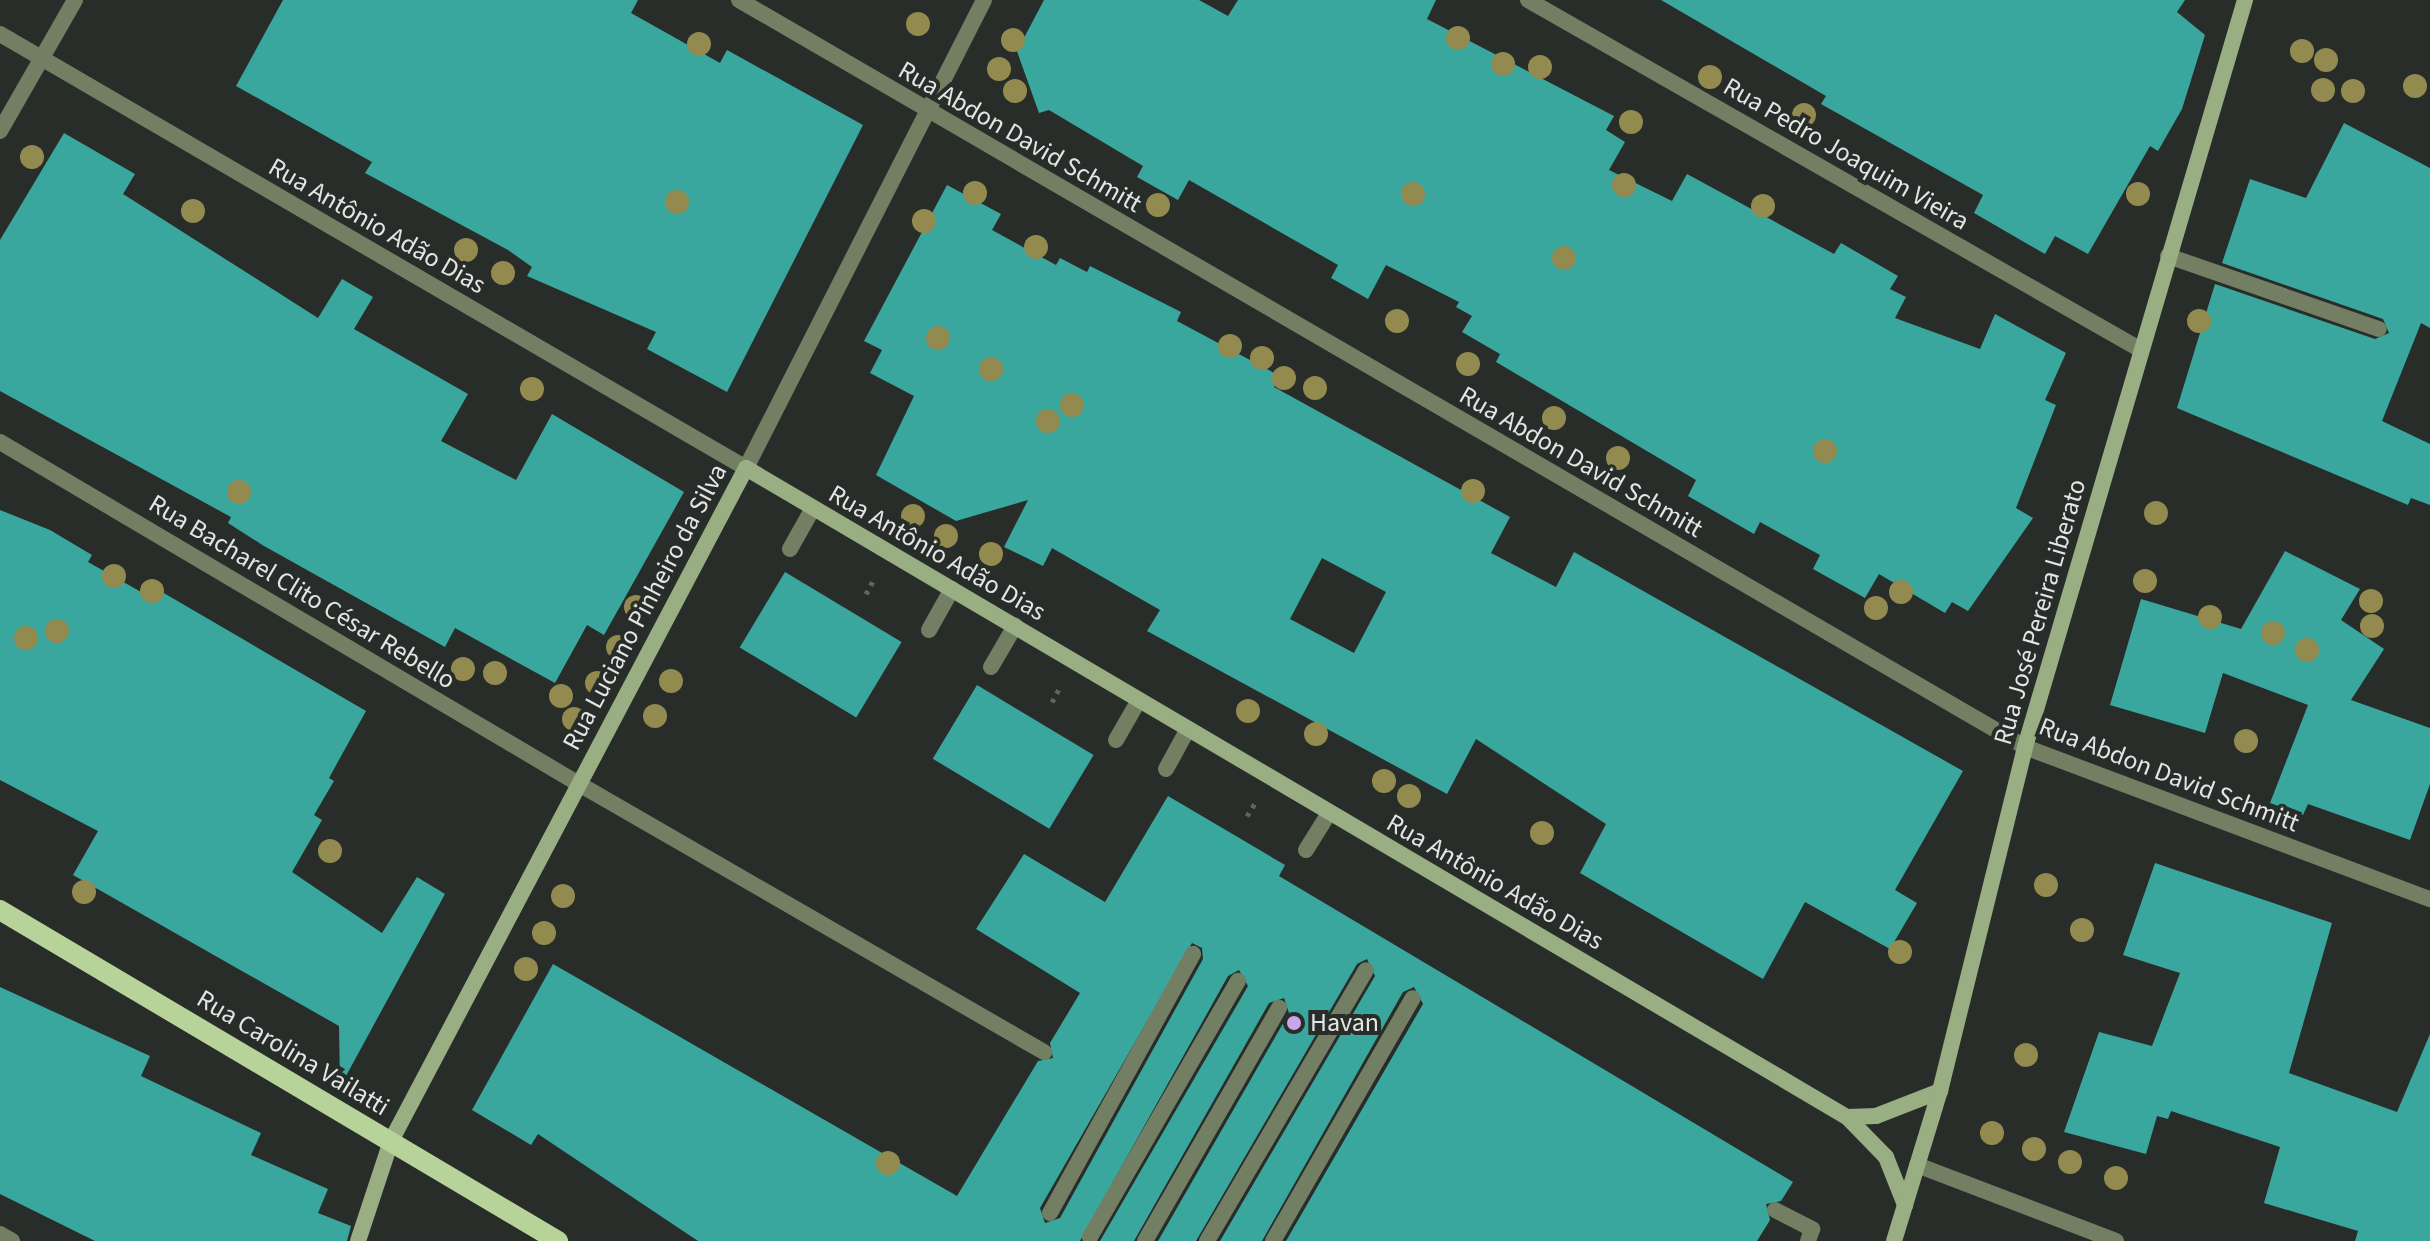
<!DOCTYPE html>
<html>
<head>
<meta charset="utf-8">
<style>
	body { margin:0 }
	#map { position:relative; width:2430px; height:1241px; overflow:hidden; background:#282d2a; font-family:"Source Sans 3",sans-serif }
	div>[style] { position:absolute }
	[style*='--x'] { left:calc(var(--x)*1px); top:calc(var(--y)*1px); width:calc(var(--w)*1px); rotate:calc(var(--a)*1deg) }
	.building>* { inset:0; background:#3aa79f; transform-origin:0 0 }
	.path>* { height:5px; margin-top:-2.5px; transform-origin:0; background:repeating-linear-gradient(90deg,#616562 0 4px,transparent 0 10px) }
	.service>* { height:16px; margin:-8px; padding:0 8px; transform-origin:8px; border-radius:8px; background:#727f63 }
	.minor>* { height:16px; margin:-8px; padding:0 8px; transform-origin:8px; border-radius:8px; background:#727f63 }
	.secondary>* { height:16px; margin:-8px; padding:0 8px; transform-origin:8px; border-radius:8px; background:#99ae82 }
	.primary>* { height:20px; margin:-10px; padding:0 10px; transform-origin:10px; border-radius:10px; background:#b7d399 }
	.trees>* { width:24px; height:24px; margin:-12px; border-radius:50%; background:#928a4e }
	.dots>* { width:22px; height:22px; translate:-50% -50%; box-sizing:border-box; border:4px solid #282d2a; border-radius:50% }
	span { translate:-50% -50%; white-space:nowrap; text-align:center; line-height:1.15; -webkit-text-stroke:8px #282d2a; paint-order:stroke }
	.street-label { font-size:26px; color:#e3e6e4 }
	.poi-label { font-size:26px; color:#e3e6e4 }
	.left { translate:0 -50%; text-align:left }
</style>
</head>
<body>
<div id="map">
	<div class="building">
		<div style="clip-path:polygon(283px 0,638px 0,631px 13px,720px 63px,727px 50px,863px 125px,727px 392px,647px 349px,656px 332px,527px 276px,532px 267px,508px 250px,365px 173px,372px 162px,236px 86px)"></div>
		<div style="clip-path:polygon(1044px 0,1199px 0,1228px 16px,1238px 0,1436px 0,1427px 19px,1614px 116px,1606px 130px,1625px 142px,1609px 170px,1672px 201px,1687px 174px,1834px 254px,1841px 243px,1898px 276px,1890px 289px,1906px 297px,1895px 318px,1980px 349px,1995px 314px,2066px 353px,2045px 400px,2056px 405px,2016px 508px,2033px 518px,1968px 611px,1952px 602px,1945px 613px,1879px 574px,1865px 598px,1813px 569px,1820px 555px,1760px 522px,1754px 534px,1688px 496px,1696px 480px,1496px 362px,1500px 354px,1462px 332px,1472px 316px,1456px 307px,1459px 302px,1386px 265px,1368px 299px,1331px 278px,1338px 265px,1189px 180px,1178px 200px,1137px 177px,1143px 166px,1049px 110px,1039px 113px,1013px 40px,1025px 36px)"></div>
		<div style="clip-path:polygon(1661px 0,2185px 0,2177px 12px,2205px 35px,2182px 109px,2158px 151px,2150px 146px,2088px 254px,2055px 236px,2045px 254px,1974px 213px,1983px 195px,1821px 104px,1826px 96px)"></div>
		<div style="clip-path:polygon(2344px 123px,2430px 168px,2430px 328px,2421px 323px,2382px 421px,2430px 444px,2430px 505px,2411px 498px,2408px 505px,2177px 408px,2215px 284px,2375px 339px,2389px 333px,2383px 319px,2222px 263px,2250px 179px,2306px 198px)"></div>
		<div style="clip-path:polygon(64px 133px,135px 174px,123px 194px,318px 318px,342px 279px,373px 297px,354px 329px,468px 394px,441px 441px,516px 480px,552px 414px,684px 492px,604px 635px,587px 625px,555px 683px,455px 628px,445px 647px,264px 546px,228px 523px,231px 517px,0 391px,0 240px)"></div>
		<div style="clip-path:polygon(evenodd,947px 185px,1001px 214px,992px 230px,1056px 265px,1060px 258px,1087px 272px,1090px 266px,1181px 312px,1177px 321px,1280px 376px,1274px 387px,1510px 517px,1491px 553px,1556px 587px,1574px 552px,1963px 771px,1895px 890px,1917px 903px,1890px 949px,1805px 902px,1763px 979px,1580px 873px,1606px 824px,1476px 739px,1447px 794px,1147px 631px,1160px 610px,1052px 548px,1043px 566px,1004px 547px,1028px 500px,956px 521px,876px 475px,914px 396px,870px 373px,882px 350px,864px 341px,947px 185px,1322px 558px,1386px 592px,1354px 653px,1290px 619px,1322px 558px)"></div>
		<div style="clip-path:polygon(0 510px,50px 530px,92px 555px,88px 562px,157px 601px,162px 592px,366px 711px,329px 778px,334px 781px,314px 815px,322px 820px,292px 872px,382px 933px,417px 877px,445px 894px,340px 1087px,339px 1026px,73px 875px,98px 831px,0 780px)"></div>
		<div style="clip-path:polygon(2285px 551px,2360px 589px,2341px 620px,2384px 649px,2351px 700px,2430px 728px,2430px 784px,2410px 840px,2308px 804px,2303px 815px,2270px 803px,2308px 705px,2223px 673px,2205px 733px,2110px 705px,2141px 599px,2241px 629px)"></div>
		<div style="left:785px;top:572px;width:136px;height:88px;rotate:31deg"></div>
		<div style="left:977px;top:685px;width:136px;height:86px;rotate:31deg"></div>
		<div style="clip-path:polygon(evenodd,1168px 796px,1285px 865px,1279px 876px,1793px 1182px,1781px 1201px,1766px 1204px,1770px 1220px,1757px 1241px,1286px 1241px,1423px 1004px,1414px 987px,1403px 992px,1262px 1241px,1220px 1241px,1375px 976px,1367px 959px,1357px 964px,1196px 1241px,1158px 1241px,1289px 1013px,1284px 998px,1269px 1003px,1134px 1241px,1100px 1241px,1248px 986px,1239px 970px,1228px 976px,1080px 1241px,698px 1241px,538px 1134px,531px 1145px,472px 1110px,553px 964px,957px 1196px,1038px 1061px,1053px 1058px,1050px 1043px,1080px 993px,976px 929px,1024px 854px,1105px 902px,1168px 796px,1192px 943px,1202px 948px,1203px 959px,1060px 1218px,1045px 1223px,1040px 1208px,1192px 943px)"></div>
		<div style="clip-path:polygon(2155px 863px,2332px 923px,2289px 1073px,2397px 1112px,2430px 1034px,2430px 1241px,2355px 1241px,2358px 1231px,2264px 1203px,2280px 1147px,2171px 1111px,2168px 1119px,2157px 1116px,2146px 1154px,2064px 1132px,2099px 1032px,2152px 1046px,2180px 973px,2123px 955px)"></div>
		<div style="clip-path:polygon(0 987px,150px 1056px,141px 1076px,261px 1133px,251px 1155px,328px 1189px,318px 1213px,351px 1226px,347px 1241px,95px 1241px,0 1194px)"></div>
	</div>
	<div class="path">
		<div style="--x:866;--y:594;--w:19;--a:-62"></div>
		<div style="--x:1052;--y:702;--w:15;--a:-62"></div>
		<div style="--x:1247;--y:816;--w:15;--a:-58"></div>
	</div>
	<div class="service">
		<div style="--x:790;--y:549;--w:47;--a:-60.7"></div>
		<div style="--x:929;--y:630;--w:47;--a:-60.7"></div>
		<div style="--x:991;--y:667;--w:48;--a:-59.7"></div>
		<div style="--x:1116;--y:740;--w:46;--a:-60.1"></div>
		<div style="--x:1166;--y:769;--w:46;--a:-61.2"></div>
		<div style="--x:579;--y:784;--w:537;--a:29.96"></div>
		<div style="--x:1306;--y:850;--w:44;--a:-58.1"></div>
		<div style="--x:1775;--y:1210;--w:42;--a:27.2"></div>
		<div style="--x:1812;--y:1229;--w:13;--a:108"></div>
		<div style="--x:1050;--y:1213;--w:296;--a:-61.1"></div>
		<div style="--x:1090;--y:1237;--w:296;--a:-60"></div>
		<div style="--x:1145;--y:1241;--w:269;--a:-60.1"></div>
		<div style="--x:1207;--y:1241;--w:314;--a:-59.6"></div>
		<div style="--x:1273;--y:1241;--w:280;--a:-60.1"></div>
	</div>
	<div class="minor">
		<div style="--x:739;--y:0;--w:1487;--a:30.15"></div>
		<div style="--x:2025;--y:747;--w:433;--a:20.6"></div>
		<div style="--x:1528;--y:0;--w:706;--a:29.72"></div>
		<div style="--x:0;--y:34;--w:863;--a:30.19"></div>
		<div style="--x:746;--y:468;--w:525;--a:-63.04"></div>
		<div style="--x:0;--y:131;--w:151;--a:-60.2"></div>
		<div style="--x:2168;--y:256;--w:223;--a:19.1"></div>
		<div style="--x:0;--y:442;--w:672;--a:30.57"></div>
		<div style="--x:1917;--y:1165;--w:213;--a:20.9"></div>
		<div style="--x:0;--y:1234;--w:14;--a:30"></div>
	</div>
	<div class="secondary">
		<div style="--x:1847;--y:1117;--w:29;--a:-2"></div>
		<div style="--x:1876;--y:1116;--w:69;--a:-21.3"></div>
		<div style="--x:358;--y:1241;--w:105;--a:-71.7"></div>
		<div style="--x:391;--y:1141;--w:761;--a:-62.19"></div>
		<div style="--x:746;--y:468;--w:1278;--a:30.52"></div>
		<div style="--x:1847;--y:1117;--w:56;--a:45.7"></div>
		<div style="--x:1886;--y:1157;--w:52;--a:68.4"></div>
		<div style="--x:1894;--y:1241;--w:157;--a:-73"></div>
		<div style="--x:1940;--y:1091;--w:354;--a:-76.1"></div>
		<div style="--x:2025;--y:747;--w:779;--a:-73.59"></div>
	</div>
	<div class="primary">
		<div style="--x:0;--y:910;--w:649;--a:30.68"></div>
	</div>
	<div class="trees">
		<div style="left:918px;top:24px"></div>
		<div style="left:1458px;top:38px"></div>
		<div style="left:1013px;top:40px"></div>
		<div style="left:699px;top:44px"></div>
		<div style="left:2302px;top:51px"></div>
		<div style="left:2326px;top:60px"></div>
		<div style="left:1503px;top:64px"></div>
		<div style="left:1540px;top:67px"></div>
		<div style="left:999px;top:69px"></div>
		<div style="left:1710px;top:77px"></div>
		<div style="left:2415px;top:86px"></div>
		<div style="left:2323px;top:90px"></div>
		<div style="left:1015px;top:91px"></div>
		<div style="left:2353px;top:91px"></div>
		<div style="left:1804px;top:115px"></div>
		<div style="left:1631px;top:122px"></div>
		<div style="left:32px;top:157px"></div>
		<div style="left:1624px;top:185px"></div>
		<div style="left:975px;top:193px"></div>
		<div style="left:1413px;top:194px"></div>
		<div style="left:2138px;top:194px"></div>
		<div style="left:677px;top:202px"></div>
		<div style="left:1158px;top:205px"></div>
		<div style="left:1763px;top:206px"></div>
		<div style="left:193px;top:211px"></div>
		<div style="left:924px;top:221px"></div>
		<div style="left:1036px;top:247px"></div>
		<div style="left:466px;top:250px"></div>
		<div style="left:1564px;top:258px"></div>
		<div style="left:503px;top:273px"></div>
		<div style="left:1397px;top:321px"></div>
		<div style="left:2199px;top:321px"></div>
		<div style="left:938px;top:338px"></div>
		<div style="left:1230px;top:346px"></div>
		<div style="left:1262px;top:358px"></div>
		<div style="left:1468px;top:364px"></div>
		<div style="left:991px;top:369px"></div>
		<div style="left:1284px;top:378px"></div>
		<div style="left:1315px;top:388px"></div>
		<div style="left:532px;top:389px"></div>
		<div style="left:1072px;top:405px"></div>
		<div style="left:1554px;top:418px"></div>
		<div style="left:1048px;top:421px"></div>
		<div style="left:1825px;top:451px"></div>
		<div style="left:1618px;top:458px"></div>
		<div style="left:1473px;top:491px"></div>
		<div style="left:239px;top:492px"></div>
		<div style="left:2156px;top:513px"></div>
		<div style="left:913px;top:516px"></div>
		<div style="left:946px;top:536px"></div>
		<div style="left:991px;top:554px"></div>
		<div style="left:114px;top:576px"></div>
		<div style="left:2145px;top:581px"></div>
		<div style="left:152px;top:591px"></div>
		<div style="left:1901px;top:592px"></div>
		<div style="left:2371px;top:601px"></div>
		<div style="left:636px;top:607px"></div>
		<div style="left:1876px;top:608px"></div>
		<div style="left:2210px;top:617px"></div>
		<div style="left:2372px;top:626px"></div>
		<div style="left:57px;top:631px"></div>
		<div style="left:2273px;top:633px"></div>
		<div style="left:26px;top:638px"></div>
		<div style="left:618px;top:647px"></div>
		<div style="left:2307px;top:650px"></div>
		<div style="left:463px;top:669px"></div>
		<div style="left:495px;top:673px"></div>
		<div style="left:671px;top:681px"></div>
		<div style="left:597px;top:683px"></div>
		<div style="left:561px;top:696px"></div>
		<div style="left:1248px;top:711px"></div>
		<div style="left:655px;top:716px"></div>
		<div style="left:574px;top:719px"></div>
		<div style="left:1316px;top:734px"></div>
		<div style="left:2246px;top:741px"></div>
		<div style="left:1384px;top:781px"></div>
		<div style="left:1409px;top:796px"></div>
		<div style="left:1542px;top:833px"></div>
		<div style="left:330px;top:851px"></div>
		<div style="left:2046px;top:885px"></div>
		<div style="left:84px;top:892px"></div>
		<div style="left:563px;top:896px"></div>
		<div style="left:2082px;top:930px"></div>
		<div style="left:544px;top:933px"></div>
		<div style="left:1900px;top:952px"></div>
		<div style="left:526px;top:969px"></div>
		<div style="left:2026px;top:1055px"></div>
		<div style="left:1992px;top:1133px"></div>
		<div style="left:2034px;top:1149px"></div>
		<div style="left:2070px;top:1162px"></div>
		<div style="left:888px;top:1163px"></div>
		<div style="left:2116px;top:1178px"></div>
	</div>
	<div class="dots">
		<div style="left:1294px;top:1023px;background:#c9a5ee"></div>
	</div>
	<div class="street-label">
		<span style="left:1020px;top:137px;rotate:30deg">Rua Abdon David Schmitt</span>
		<span style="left:1846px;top:154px;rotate:30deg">Rua Pedro Joaquim Vieira</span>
		<span style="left:377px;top:226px;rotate:30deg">Rua Antônio Adão Dias</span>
		<span style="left:1581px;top:462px;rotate:30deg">Rua Abdon David Schmitt</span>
		<span style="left:937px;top:553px;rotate:30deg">Rua Antônio Adão Dias</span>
		<span style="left:302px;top:592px;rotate:31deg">Rua Bacharel Clito César Rebello</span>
		<span style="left:645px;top:607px;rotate:-62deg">Rua Luciano Pinheiro da Silva</span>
		<span style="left:2040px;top:612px;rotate:-74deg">Rua José Pereira Liberato</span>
		<span style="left:2169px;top:775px;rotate:21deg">Rua Abdon David Schmitt</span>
		<span style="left:1495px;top:882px;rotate:30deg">Rua Antônio Adão Dias</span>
		<span style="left:293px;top:1053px;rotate:31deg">Rua Carolina Vailatti</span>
	</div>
	<div class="poi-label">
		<span class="left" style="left:1310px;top:1023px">Havan</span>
	</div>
</div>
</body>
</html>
